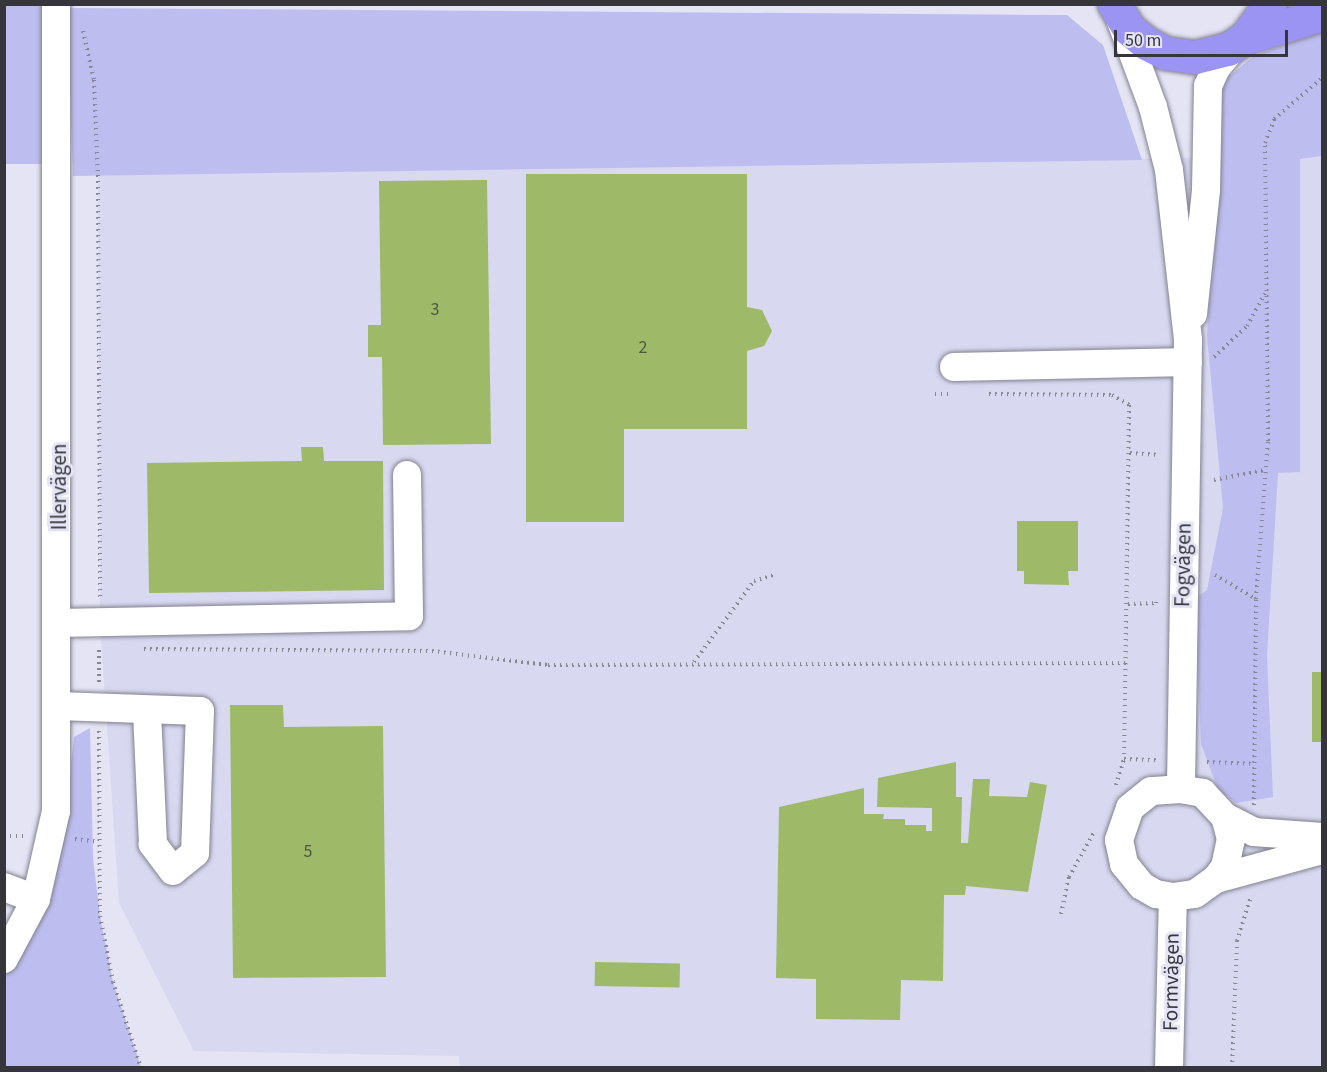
<!DOCTYPE html>
<html>
<head>
<meta charset="utf-8">
<style>
	body { margin:0 }
	#map { position:relative; width:1327px; height:1072px; overflow:hidden; background:#e4e4f5; font-family:"Source Sans 3",sans-serif }
	div>[style] { position:absolute }
	[style*='--x'] { left:calc(var(--x)*1px); top:calc(var(--y)*1px); width:calc(var(--w)*1px); rotate:calc(var(--a)*1deg) }
	.built>* { inset:0; background:#d8d8f1 }
	.green>* { inset:0; background:#bebdf0; transform-origin:0 0 }
	.building>* { inset:0; background:#9eb967; transform-origin:0 0 }
	.path>* { height:4px; margin-top:-2px; transform-origin:0; background:repeating-linear-gradient(90deg,#878792 0 1.5px,transparent 0 6px) }
	.roads { filter:drop-shadow(0 0 2px #828291) drop-shadow(0 0 2px #828291) }
	.minor>* { height:28px; margin:-14px; padding:0 14px; transform-origin:14px; border-radius:14px; background:#fff }
	.highway>* { height:33px; margin:-16.5px; padding:0 16.5px; transform-origin:16.5px; border-radius:16.5px; background:#9b94f2 }
	span { translate:-50% -50%; white-space:nowrap; text-align:center; line-height:1.15; -webkit-text-stroke:6px #e4e4f5; paint-order:stroke }
	.number-label { font-size:18px; color:#4f5646 }
	.number-label span { -webkit-text-stroke-width:0 }
	.street-label { font-size:21px; color:#35353b }
	.frame { position:absolute; inset:0; border:6px solid #35353b; pointer-events:none }
	.scale { position:absolute; left:1114px; top:30px; width:174px; height:27px; box-sizing:border-box; border:3px solid #35353b; border-top:0; padding-left:8px; font-size:18px; line-height:21px; white-space:nowrap; color:#35353b; -webkit-text-stroke:4px #e4e4f5; paint-order:stroke }
</style>
</head>
<body>
<div id="map">
	<div class="built">
		<div style="clip-path:polygon(1322px 156px,1322px 1067px,460px 1068px,459px 1056px,194px 1051px,119px 903px,100px 623px,98px 175px)"></div>
	</div>
	<div class="green">
		<div style="left:5px;top:5px;width:38px;height:159px"></div>
		<div style="clip-path:polygon(67px 8px,1067px 15px,1103px 45px,1142px 160px,73px 176px)"></div>
		<div style="clip-path:polygon(1322px 32px,1322px 156px,1300px 159px,1300px 472px,1278px 473px,1267px 656px,1273px 797px,1236px 803px,1218px 789px,1201px 744px,1195px 598px,1207px 590px,1223px 508px,1207px 336px,1220px 84px,1255px 55px)"></div>
		<div style="clip-path:polygon(90px 728px,93px 858px,100px 916px,113px 982px,141px 1067px,5px 1068px,5px 959px,65px 817px,74px 737px)"></div>
	</div>
	<div class="building">
		<div style="clip-path:polygon(526px 174px,747px 174px,747px 307px,762px 310px,772px 331px,764px 346px,747px 351px,747px 429px,624px 429px,624px 522px,526px 522px)"></div>
		<div style="clip-path:polygon(487px 180px,491px 444px,383px 445px,382px 357px,368px 357px,368px 325px,381px 325px,379px 181px)"></div>
		<div style="clip-path:polygon(301px 447px,323px 447px,324px 461px,383px 461px,384px 590px,149px 593px,147px 463px,302px 461px)"></div>
		<div style="clip-path:polygon(1017px 521px,1078px 521px,1078px 571px,1068px 571px,1069px 585px,1024px 584px,1024px 571px,1017px 571px)"></div>
		<div style="left:1312px;top:672px;width:10px;height:70px"></div>
		<div style="clip-path:polygon(230px 705px,283px 705px,284px 727px,383px 726px,386px 977px,233px 978px)"></div>
		<div style="clip-path:polygon(956px 762px,956px 797px,962px 797px,961px 843px,968px 843px,973px 779px,990px 779px,989px 796px,1027px 797px,1030px 782px,1047px 785px,1028px 892px,966px 886px,965px 895px,944px 895px,943px 981px,901px 980px,900px 1020px,816px 1019px,816px 979px,776px 978px,779px 807px,864px 788px,864px 814px,884px 814px,883px 819px,905px 819px,905px 825px,926px 825px,926px 831px,932px 831px,932px 808px,877px 807px,878px 778px)"></div>
		<div style="left:595px;top:962px;width:85px;height:24px;rotate:1deg"></div>
	</div>
	<div class="path">
		<div style="--x:83;--y:31;--w:50;--a:77.3"></div>
		<div style="--x:94;--y:80;--w:95;--a:87.6"></div>
		<div style="--x:98;--y:175;--w:423;--a:89.7"></div>
		<div style="--x:1214;--y:357;--w:45;--a:-43.2"></div>
		<div style="--x:1247;--y:326;--w:37;--a:-61"></div>
		<div style="--x:935;--y:394;--w:16;--a:0"></div>
		<div style="--x:989;--y:394;--w:123;--a:0.5"></div>
		<div style="--x:1112;--y:395;--w:20;--a:30"></div>
		<div style="--x:1129;--y:405;--w:354;--a:90.8"></div>
		<div style="--x:1124;--y:759;--w:34;--a:2"></div>
		<div style="--x:1130;--y:453;--w:26;--a:4"></div>
		<div style="--x:1214;--y:480;--w:52;--a:-11.1"></div>
		<div style="--x:1215;--y:575;--w:48;--a:30.3"></div>
		<div style="--x:1128;--y:604;--w:28;--a:-2"></div>
		<div style="--x:1156;--y:603;--w:3;--a:-90"></div>
		<div style="--x:144;--y:649;--w:288;--a:0.4"></div>
		<div style="--x:432;--y:651;--w:117;--a:6.9"></div>
		<div style="--x:548;--y:665;--w:579;--a:-0.2"></div>
		<div style="--x:694;--y:662;--w:101;--a:-53.5"></div>
		<div style="--x:754;--y:581;--w:21;--a:-17"></div>
		<div style="--x:99;--y:682;--w:35;--a:-90"></div>
		<div style="--x:99;--y:731;--w:185;--a:89.7"></div>
		<div style="--x:100;--y:916;--w:67;--a:78.9"></div>
		<div style="--x:113;--y:982;--w:90;--a:72"></div>
		<div style="--x:1207;--y:762;--w:48;--a:2.4"></div>
		<div style="--x:1116;--y:785;--w:27;--a:-73"></div>
		<div style="--x:1254;--y:805;--w:206;--a:-89.4"></div>
		<div style="--x:1256;--y:599;--w:158;--a:-85.7"></div>
		<div style="--x:1268;--y:441;--w:298;--a:-90.6"></div>
		<div style="--x:1265;--y:143;--w:26;--a:-69"></div>
		<div style="--x:1274;--y:119;--w:63;--a:-40.5"></div>
		<div style="--x:4;--y:836;--w:22;--a:0"></div>
		<div style="--x:75;--y:839;--w:23;--a:7"></div>
		<div style="--x:1061;--y:914;--w:38;--a:-78"></div>
		<div style="--x:1069;--y:877;--w:51;--a:-60.9"></div>
		<div style="--x:1232;--y:1068;--w:127;--a:-87.7"></div>
		<div style="--x:1237;--y:941;--w:47;--a:-72.7"></div>
	</div>
	<div class="roads">
		<div class="minor">
			<div style="--x:1121;--y:21;--w:92;--a:69.6"></div>
			<div style="--x:1153;--y:107;--w:65;--a:75.7"></div>
			<div style="--x:1169;--y:170;--w:171;--a:83.6"></div>
			<div style="--x:1188;--y:340;--w:449;--a:90.9"></div>
			<div style="--x:1193;--y:314;--w:125;--a:-84"></div>
			<div style="--x:1206;--y:190;--w:104;--a:-88.9"></div>
			<div style="--x:1208;--y:86;--w:20;--a:-66"></div>
			<div style="--x:1216;--y:68;--w:30;--a:-50"></div>
			<div style="--x:954;--y:367;--w:234;--a:-1.2"></div>
			<div style="--x:58;--y:623;--w:351;--a:-1.1"></div>
			<div style="--x:409;--y:616;--w:141;--a:-90.8"></div>
			<div style="--x:58;--y:706;--w:142;--a:2"></div>
			<div style="--x:200;--y:711;--w:142;--a:92"></div>
			<div style="--x:195;--y:853;--w:28;--a:141"></div>
			<div style="--x:173;--y:871;--w:34;--a:-127"></div>
			<div style="--x:153;--y:844;--w:134;--a:-92.6"></div>
			<div style="--x:1225;--y:817;--w:33;--a:27"></div>
			<div style="--x:1254;--y:832;--w:68;--a:4.2"></div>
			<div style="--x:1216;--y:879;--w:15;--a:-53"></div>
			<div style="--x:1225;--y:867;--w:29;--a:-78"></div>
			<div style="--x:1231;--y:839;--w:23;--a:-105"></div>
			<div style="--x:1225;--y:817;--w:33;--a:-133"></div>
			<div style="--x:1203;--y:793;--w:22;--a:-170"></div>
			<div style="--x:1181;--y:789;--w:30;--a:176"></div>
			<div style="--x:1151;--y:791;--w:27;--a:141"></div>
			<div style="--x:1130;--y:808;--w:34;--a:109"></div>
			<div style="--x:1119;--y:840;--w:25;--a:78"></div>
			<div style="--x:1124;--y:864;--w:28;--a:51"></div>
			<div style="--x:1142;--y:886;--w:16;--a:30"></div>
			<div style="--x:1156;--y:894;--w:17;--a:10"></div>
			<div style="--x:1173;--y:897;--w:22;--a:-8"></div>
			<div style="--x:1195;--y:894;--w:26;--a:-36"></div>
			<div style="--x:1216;--y:879;--w:110;--a:-15.3"></div>
			<div style="--x:4;--y:887;--w:34;--a:21"></div>
			<div style="--x:4;--y:959;--w:68;--a:-61.9"></div>
			<div style="--x:36;--y:899;--w:90;--a:-77.2"></div>
			<div style="--x:56;--y:811;--w:807;--a:-90"></div>
			<div style="--x:1169;--y:1068;--w:171;--a:-88.7"></div>
		</div>
		<div class="highway">
			<div style="--x:1114;--y:4;--w:29;--a:59"></div>
			<div style="--x:1129;--y:29;--w:22;--a:39"></div>
			<div style="--x:1146;--y:43;--w:22;--a:27"></div>
			<div style="--x:1166;--y:53;--w:29;--a:8"></div>
			<div style="--x:1195;--y:57;--w:34;--a:-14"></div>
			<div style="--x:1228;--y:49;--w:20;--a:-33"></div>
			<div style="--x:1245;--y:38;--w:42;--a:-53.7"></div>
			<div style="--x:1245;--y:38;--w:81;--a:-17.3"></div>
		</div>
	</div>
	<div class="number-label">
		<span style="left:435px;top:310px">3</span>
		<span style="left:643px;top:348px">2</span>
		<span style="left:308px;top:852px">5</span>
	</div>
	<div class="street-label">
		<span style="left:59px;top:487px;rotate:-90deg">Illervägen</span>
		<span style="left:1183px;top:565px;rotate:-89deg">Fogvägen</span>
		<span style="left:1171px;top:982px;rotate:-89deg">Formvägen</span>
	</div>
	<div class="frame"></div>
	<div class="scale">50 m</div>
</div>
</body>
</html>
